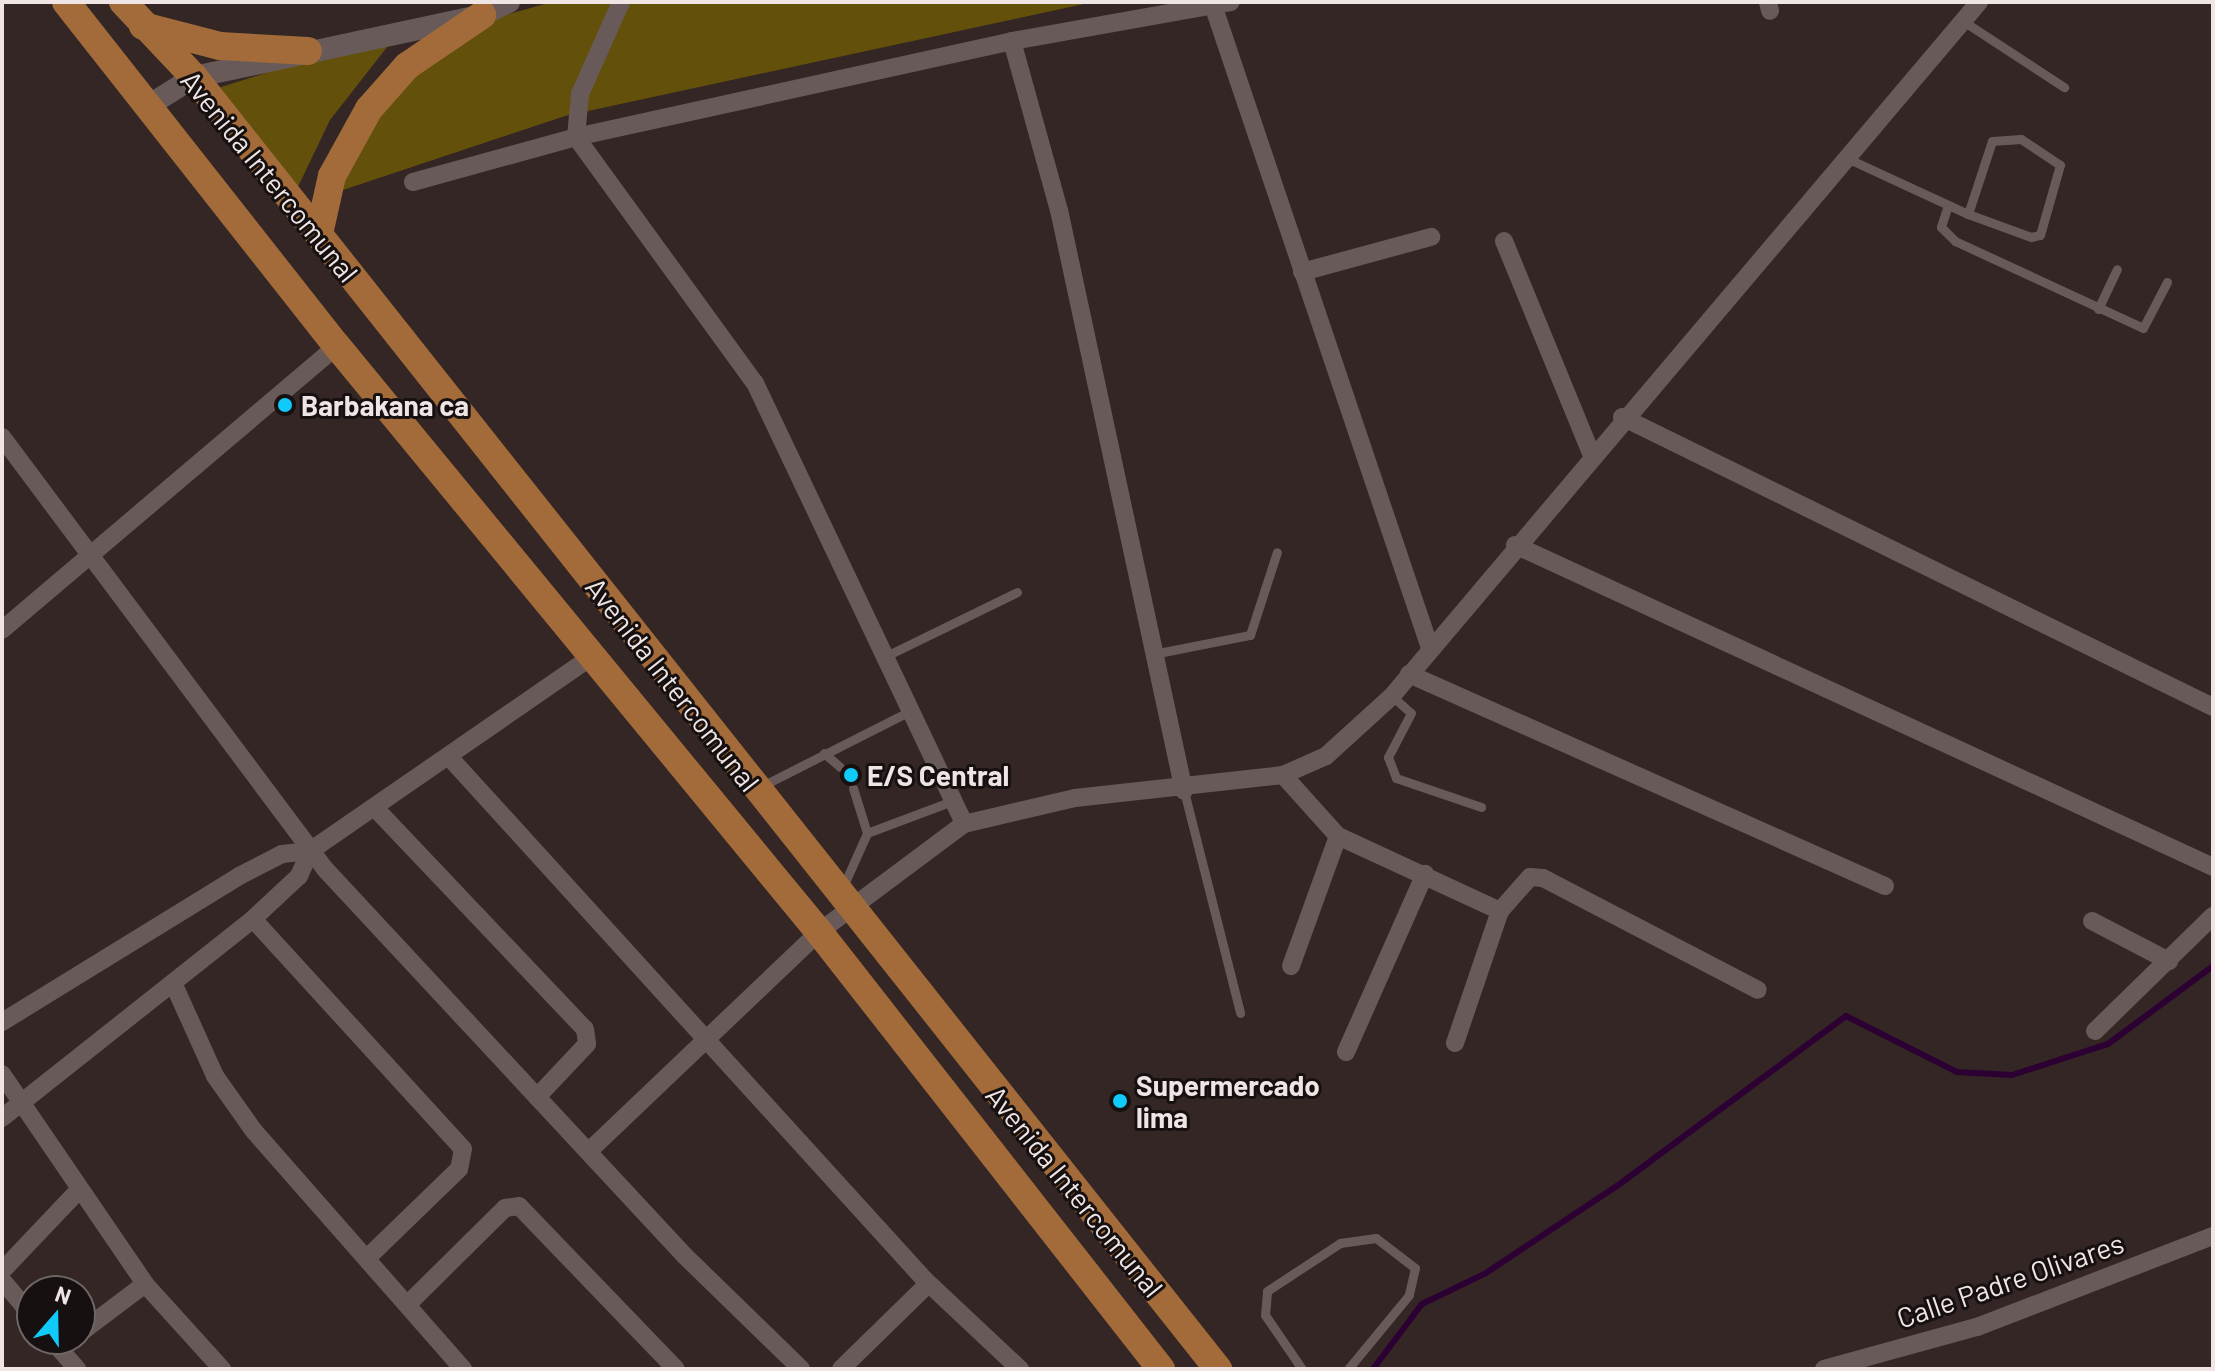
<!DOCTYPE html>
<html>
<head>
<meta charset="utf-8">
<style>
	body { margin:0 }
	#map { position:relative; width:2215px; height:1371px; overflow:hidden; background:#332624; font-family:Barlow,sans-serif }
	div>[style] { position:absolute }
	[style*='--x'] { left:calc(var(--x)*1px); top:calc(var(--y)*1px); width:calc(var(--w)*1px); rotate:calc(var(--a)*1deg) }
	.green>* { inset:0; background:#63500a }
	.stream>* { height:6px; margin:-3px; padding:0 3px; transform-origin:3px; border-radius:3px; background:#2c0033 }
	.service>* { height:9px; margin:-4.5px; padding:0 4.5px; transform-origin:4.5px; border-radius:4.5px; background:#685a58 }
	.minor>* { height:18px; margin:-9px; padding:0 9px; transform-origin:9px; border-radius:9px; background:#685a58 }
	.tertiary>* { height:22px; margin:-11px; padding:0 11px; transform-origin:11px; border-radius:11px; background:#685a58 }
	.primary>* { height:28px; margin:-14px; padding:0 14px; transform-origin:14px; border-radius:14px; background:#a26b39 }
	.dots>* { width:22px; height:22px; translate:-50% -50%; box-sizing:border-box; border:4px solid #161110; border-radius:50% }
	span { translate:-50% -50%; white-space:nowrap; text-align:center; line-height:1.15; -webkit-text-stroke:6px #161110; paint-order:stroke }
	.street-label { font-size:28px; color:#eee5e4 }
	.poi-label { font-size:28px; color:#eee5e4; font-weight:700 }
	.left { translate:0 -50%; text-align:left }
	.frame { position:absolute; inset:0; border:4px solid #eee5e4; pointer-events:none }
	.north { position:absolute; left:16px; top:1275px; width:80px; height:80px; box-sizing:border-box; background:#161110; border:2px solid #6c6665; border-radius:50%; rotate:20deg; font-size:22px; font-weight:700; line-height:32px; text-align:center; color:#eee5e4 }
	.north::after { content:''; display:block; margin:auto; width:28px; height:36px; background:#10cafa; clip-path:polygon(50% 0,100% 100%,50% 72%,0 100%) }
</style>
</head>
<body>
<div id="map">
	<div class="green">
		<div style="clip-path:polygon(552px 2px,1093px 2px,565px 116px,328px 195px,347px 149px,451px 30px)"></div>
		<div style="clip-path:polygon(386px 35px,391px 42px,330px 120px,295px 193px,218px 88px)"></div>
	</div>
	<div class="stream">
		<div style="--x:1373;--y:1369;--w:81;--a:-53"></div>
		<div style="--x:1422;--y:1304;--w:71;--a:-25.8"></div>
		<div style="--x:1486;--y:1273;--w:157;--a:-33.6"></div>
		<div style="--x:1617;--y:1186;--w:285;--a:-36.6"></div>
		<div style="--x:1846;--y:1016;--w:124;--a:26.8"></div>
		<div style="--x:1957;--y:1072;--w:55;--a:3.1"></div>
		<div style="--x:2012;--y:1075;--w:101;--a:-17.9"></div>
		<div style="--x:2108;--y:1044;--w:131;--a:-36.6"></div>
	</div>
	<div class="service">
		<div style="--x:1963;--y:21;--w:121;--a:33.2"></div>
		<div style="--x:1851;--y:160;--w:129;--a:24.8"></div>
		<div style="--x:1968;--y:214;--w:67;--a:20.1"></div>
		<div style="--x:2031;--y:237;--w:9;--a:-13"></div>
		<div style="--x:2040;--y:235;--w:73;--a:-74.1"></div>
		<div style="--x:2060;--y:165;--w:47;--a:-146.3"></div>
		<div style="--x:2021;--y:139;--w:29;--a:176"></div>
		<div style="--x:1992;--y:141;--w:77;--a:108.2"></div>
		<div style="--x:1948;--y:205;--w:23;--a:108"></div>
		<div style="--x:1941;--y:227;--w:20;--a:45"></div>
		<div style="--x:1955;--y:241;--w:207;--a:24.8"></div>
		<div style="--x:2143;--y:328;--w:52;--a:-62.4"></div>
		<div style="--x:2098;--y:309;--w:44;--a:-64.6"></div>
		<div style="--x:1153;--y:654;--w:99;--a:-11.1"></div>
		<div style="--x:1250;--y:635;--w:87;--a:-72"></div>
		<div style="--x:884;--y:657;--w:148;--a:-26"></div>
		<div style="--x:1392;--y:696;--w:25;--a:42"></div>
		<div style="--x:1411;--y:713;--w:50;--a:117.6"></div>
		<div style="--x:1388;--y:757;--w:22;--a:69"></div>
		<div style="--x:1396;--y:778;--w:90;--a:18.8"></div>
		<div style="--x:824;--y:753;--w:21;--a:41"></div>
		<div style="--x:762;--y:786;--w:166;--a:-26.9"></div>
		<div style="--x:1184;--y:791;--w:229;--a:75.8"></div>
		<div style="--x:867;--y:833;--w:91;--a:-20.6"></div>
		<div style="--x:842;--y:889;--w:61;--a:-65.9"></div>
		<div style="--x:867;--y:833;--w:47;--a:-107.3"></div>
		<div style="--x:1302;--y:1369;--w:65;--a:-124.4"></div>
		<div style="--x:1265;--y:1315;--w:24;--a:-85"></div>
		<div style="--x:1267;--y:1291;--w:87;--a:-33.3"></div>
		<div style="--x:1340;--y:1243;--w:36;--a:-8"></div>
		<div style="--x:1376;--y:1238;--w:49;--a:37.6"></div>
		<div style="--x:1415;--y:1268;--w:28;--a:103"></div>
		<div style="--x:1409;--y:1295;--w:96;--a:129.5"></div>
	</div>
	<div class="minor">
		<div style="--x:621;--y:2;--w:101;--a:114"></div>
		<div style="--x:580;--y:94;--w:43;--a:95.3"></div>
		<div style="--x:576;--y:137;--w:304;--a:54"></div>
		<div style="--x:755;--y:383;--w:488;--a:64.6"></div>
		<div style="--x:1212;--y:2;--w:682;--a:71.35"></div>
		<div style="--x:1768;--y:2;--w:9;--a:77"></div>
		<div style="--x:1012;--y:41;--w:175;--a:74.5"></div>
		<div style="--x:1059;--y:210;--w:594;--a:77.86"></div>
		<div style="--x:413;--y:182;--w:169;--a:-15.4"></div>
		<div style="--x:576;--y:137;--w:446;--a:-12.4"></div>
		<div style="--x:1012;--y:41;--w:222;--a:-10.1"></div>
		<div style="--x:1504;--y:241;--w:232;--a:67.7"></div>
		<div style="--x:1302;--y:272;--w:134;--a:-15.2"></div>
		<div style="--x:1622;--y:417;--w:658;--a:26.14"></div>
		<div style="--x:2;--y:437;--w:539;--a:53.22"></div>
		<div style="--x:325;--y:869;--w:529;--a:47.07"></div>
		<div style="--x:685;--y:1256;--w:162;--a:44.2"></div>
		<div style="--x:1515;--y:545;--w:769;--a:24.76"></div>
		<div style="--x:2;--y:630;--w:439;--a:-40.3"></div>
		<div style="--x:1409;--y:674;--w:521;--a:24.01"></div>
		<div style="--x:450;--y:758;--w:704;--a:47.7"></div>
		<div style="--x:924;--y:1279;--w:132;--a:43.2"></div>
		<div style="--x:1283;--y:775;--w:82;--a:48"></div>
		<div style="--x:1338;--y:836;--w:179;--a:24.8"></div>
		<div style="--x:376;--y:809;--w:303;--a:46.5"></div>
		<div style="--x:585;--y:1029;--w:15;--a:82"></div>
		<div style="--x:587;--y:1044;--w:73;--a:133.3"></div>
		<div style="--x:253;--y:919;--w:311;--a:47.6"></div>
		<div style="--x:463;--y:1149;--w:20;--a:101"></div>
		<div style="--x:459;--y:1169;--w:128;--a:135.9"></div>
		<div style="--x:2092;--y:921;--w:87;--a:27.5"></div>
		<div style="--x:1291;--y:966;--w:138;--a:-70.1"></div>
		<div style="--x:174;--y:985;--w:100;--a:65.7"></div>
		<div style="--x:215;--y:1076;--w:67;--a:54.7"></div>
		<div style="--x:254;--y:1131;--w:317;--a:48.7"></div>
		<div style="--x:2;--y:1022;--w:278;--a:-31.6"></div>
		<div style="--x:239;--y:876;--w:48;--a:-27.1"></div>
		<div style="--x:282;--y:854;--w:28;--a:-6"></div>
		<div style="--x:310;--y:851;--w:347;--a:-34.6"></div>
		<div style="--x:2095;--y:1031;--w:165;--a:-44.3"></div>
		<div style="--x:1455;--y:1043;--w:139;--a:-71.2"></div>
		<div style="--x:1500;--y:911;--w:45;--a:-48.6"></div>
		<div style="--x:1530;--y:877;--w:13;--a:4"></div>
		<div style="--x:1543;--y:878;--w:242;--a:27.5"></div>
		<div style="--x:1346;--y:1052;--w:195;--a:-66.1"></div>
		<div style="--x:2;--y:1074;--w:254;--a:55.7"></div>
		<div style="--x:145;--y:1284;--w:115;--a:47.8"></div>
		<div style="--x:2;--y:1118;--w:320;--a:-38.4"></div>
		<div style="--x:253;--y:919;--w:63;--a:-43.1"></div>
		<div style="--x:299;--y:876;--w:27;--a:-66"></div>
		<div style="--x:589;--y:1151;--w:318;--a:-43.6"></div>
		<div style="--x:819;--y:932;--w:181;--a:-36.7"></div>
		<div style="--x:964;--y:824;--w:114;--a:-13.2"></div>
		<div style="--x:1075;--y:798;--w:209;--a:-6.3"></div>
		<div style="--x:1283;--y:775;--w:47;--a:-23.8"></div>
		<div style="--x:1326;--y:756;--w:89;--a:-42.3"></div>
		<div style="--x:1392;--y:696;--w:909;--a:-49.77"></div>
		<div style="--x:2;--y:1271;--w:110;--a:-46.5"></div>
		<div style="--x:2;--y:1280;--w:47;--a:50.2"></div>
		<div style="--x:408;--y:1304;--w:136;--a:-44.7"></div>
		<div style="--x:505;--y:1208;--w:14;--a:-8"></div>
		<div style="--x:519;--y:1206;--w:226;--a:46.1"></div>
		<div style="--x:80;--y:1333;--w:81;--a:-37"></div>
		<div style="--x:51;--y:1339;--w:40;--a:49"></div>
		<div style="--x:841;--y:1369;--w:122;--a:-44.3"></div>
		<div style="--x:1824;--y:1369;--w:159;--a:-15.4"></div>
		<div style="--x:1977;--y:1327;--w:253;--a:-21.1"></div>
	</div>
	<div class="tertiary">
		<div style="--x:148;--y:106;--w:54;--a:-32.2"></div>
		<div style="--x:194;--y:77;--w:295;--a:-12.1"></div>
		<div style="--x:482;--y:15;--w:30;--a:-26"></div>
	</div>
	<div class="primary">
		<div style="--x:66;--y:2;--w:438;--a:51.8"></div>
		<div style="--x:337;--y:346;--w:759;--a:50.56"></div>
		<div style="--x:819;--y:932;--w:555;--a:51.95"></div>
		<div style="--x:123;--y:2;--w:103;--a:46.6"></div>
		<div style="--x:194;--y:77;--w:1649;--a:51.6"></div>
		<div style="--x:143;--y:26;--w:80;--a:14.6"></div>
		<div style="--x:220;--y:46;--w:88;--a:3.3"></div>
		<div style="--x:319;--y:234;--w:59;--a:-77.4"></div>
		<div style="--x:332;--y:176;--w:77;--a:-61.1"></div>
		<div style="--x:369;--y:109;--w:57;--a:-48.5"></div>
		<div style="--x:407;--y:66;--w:91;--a:-34.2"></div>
	</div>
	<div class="dots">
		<div style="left:285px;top:405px;background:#10cafa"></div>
		<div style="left:851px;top:775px;background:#10cafa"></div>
		<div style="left:1120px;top:1101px;background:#10cafa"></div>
	</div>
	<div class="street-label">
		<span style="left:270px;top:176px;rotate:51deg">Avenida Intercomunal</span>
		<span style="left:673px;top:684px;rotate:52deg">Avenida Intercomunal</span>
		<span style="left:1075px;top:1191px;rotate:51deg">Avenida Intercomunal</span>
		<span style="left:2010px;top:1280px;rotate:-19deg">Calle Padre Olivares</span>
	</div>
	<div class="poi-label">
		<span class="left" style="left:301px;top:405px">Barbakana ca</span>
		<span class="left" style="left:867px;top:775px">E/S Central</span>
		<span class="left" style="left:1136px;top:1101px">Supermercado<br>lima</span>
	</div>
	<div class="frame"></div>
	<div class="north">N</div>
</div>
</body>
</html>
